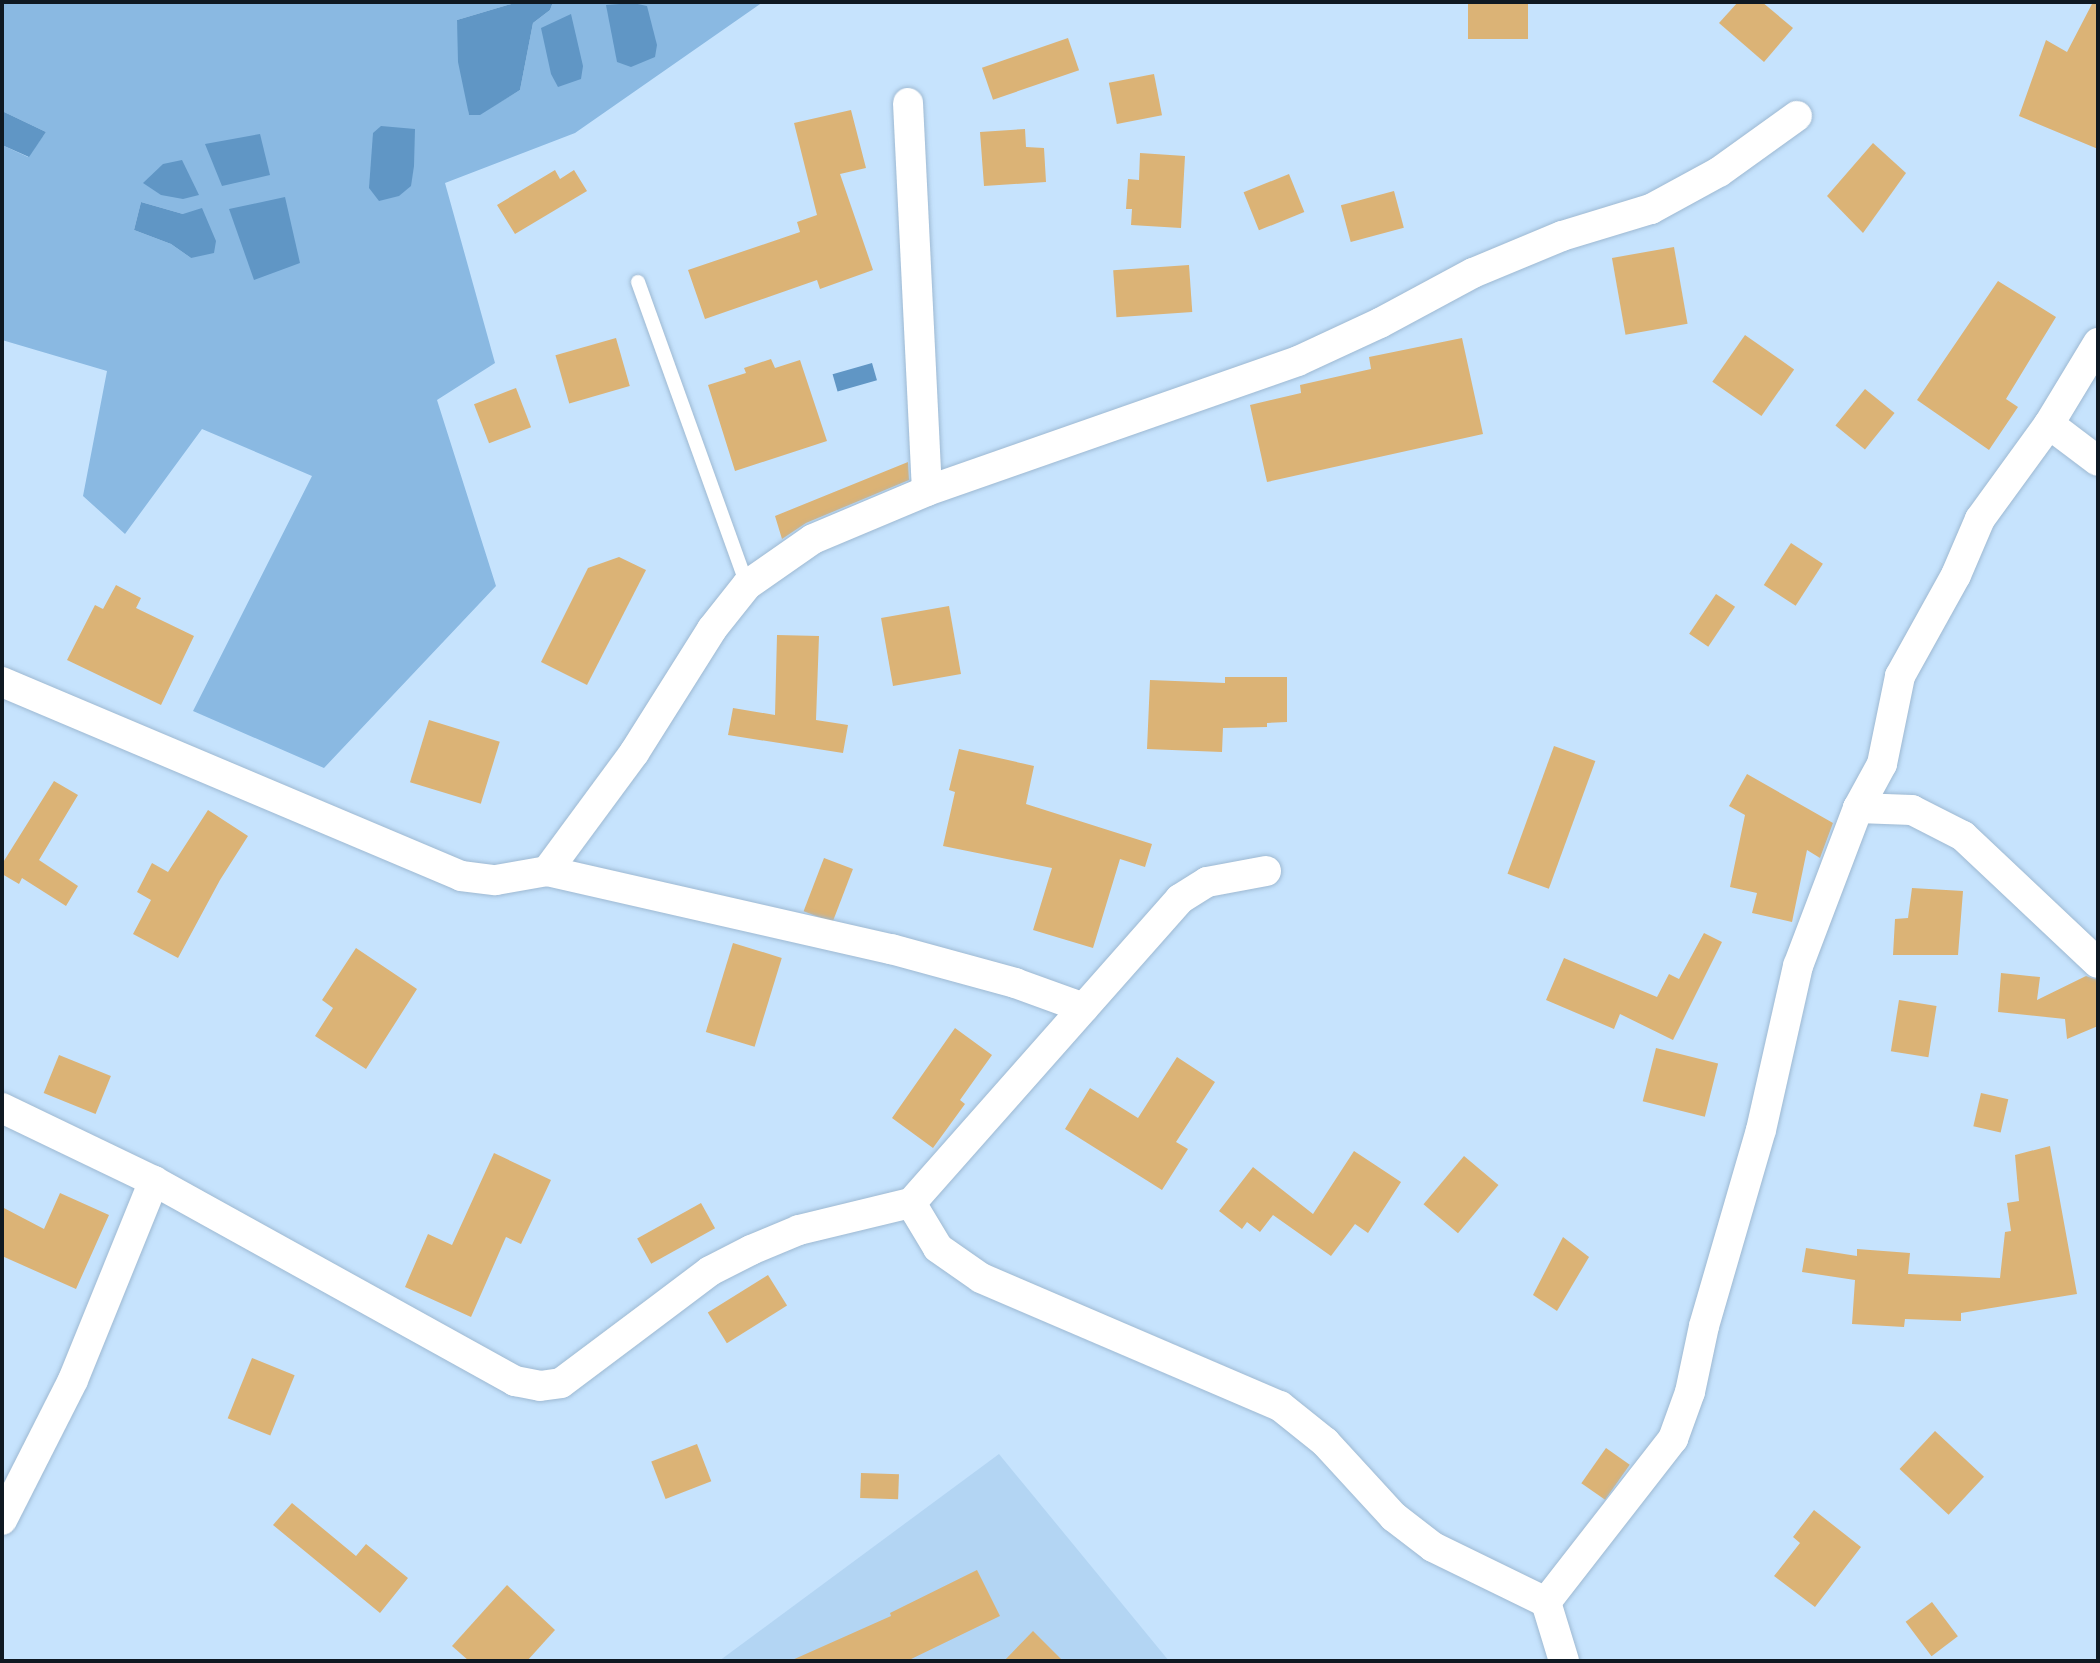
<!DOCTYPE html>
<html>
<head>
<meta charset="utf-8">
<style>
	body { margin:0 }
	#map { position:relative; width:2100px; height:1663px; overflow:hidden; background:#c6e3fd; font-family:Arial,sans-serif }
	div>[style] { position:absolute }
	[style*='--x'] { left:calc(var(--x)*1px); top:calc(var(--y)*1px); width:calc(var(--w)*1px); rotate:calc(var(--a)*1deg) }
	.built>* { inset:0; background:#b3d5f3 }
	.green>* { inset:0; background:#8ab9e2 }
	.water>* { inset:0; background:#6096c5; transform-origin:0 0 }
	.building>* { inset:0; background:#dbb376; transform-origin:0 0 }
	.roads { filter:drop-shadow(0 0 2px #9eb9d2) drop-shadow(0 0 2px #9eb9d2) }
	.service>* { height:14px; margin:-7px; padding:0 7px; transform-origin:7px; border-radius:7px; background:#fff }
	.minor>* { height:30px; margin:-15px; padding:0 15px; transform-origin:15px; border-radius:15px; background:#fff }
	span { translate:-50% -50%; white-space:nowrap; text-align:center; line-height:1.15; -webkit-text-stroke:7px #c6e3fd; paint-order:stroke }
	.frame { position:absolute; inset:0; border:4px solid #0f1922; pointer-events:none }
</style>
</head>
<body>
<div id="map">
	<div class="built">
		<div style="clip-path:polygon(999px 1454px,1169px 1661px,719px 1661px)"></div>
	</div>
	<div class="green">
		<div style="clip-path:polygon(evenodd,2px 2px,518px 2px,457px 20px,469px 115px,480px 114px,520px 90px,533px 23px,550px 10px,553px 2px,763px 2px,575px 133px,445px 183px,495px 363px,437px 400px,496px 586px,324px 768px,193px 711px,312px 476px,202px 429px,125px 534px,83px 496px,107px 371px,2px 340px,2px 145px,28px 157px,46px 132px,2px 111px,2px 2px,141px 202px,183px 214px,191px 258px,171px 244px,134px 230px,141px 202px)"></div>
	</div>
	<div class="water">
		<div style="clip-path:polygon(518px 2px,553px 2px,550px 10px,533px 23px,520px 90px,480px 115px,469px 115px,458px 62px,457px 20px)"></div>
		<div style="clip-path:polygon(633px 3px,647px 6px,657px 45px,655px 57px,631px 67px,617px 62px,606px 5px)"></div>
		<div style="clip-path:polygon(571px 14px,583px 66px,581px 79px,558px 87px,551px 74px,541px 28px)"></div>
		<div style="clip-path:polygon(2px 111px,46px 132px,29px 157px,2px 145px)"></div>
		<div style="clip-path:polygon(381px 126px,415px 129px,414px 166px,411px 186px,399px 196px,379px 201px,369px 188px,373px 133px)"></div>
		<div style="clip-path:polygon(260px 134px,270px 175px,222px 186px,205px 144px)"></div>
		<div style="clip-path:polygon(182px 160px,199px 195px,183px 199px,161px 195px,143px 183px,163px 164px)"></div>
		<div style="clip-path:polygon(285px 197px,300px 263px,254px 280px,229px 209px)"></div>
		<div style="clip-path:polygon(141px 202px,183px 214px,202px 208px,216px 241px,214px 253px,191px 258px,171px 244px,134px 230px)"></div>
		<div style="left:872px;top:363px;width:18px;height:41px;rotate:74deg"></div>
	</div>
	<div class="building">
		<div style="left:1468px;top:2px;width:60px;height:37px"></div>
		<div style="clip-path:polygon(1738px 2px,1762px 2px,1793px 28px,1764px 62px,1719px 23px)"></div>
		<div style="clip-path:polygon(2093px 2px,2098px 2px,2098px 149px,2019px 116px,2046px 40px,2067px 52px)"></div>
		<div style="left:1068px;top:38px;width:34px;height:91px;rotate:71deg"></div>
		<div style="left:1154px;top:74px;width:42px;height:46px;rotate:79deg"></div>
		<div style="clip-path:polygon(851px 110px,866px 168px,840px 174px,873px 270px,820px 289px,817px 280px,705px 319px,688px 270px,800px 232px,797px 222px,817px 215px,794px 123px)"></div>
		<div style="clip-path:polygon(1025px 129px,1026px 147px,1044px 148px,1046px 182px,984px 186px,980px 132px)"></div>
		<div style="clip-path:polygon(1873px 143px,1906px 173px,1863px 233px,1827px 196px)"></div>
		<div style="clip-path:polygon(1140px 153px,1185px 156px,1181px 228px,1131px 225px,1132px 209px,1126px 209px,1128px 179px,1139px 180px)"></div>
		<div style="clip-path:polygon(555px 170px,560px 179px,574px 170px,587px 191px,515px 234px,497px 205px)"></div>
		<div style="left:1289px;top:174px;width:41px;height:49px;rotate:68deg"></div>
		<div style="left:1394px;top:191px;width:38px;height:55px;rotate:75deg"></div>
		<div style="left:1674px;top:247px;width:78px;height:63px;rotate:80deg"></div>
		<div style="left:1189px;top:265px;width:47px;height:76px;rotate:86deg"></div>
		<div style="clip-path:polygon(1998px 281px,2056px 317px,2006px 399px,2018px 407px,1989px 450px,1917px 400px)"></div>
		<div style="left:1745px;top:335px;width:60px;height:57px;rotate:35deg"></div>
		<div style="left:616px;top:338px;width:50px;height:63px;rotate:74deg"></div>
		<div style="clip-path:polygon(1462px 338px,1483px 434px,1267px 482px,1250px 405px,1301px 393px,1300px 385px,1371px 369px,1369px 357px)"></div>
		<div style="clip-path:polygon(771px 359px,775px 368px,800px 360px,827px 441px,735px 471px,708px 385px,746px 373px,744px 368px)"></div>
		<div style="left:516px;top:388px;width:42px;height:45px;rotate:69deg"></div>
		<div style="left:1865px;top:389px;width:38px;height:47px;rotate:39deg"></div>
		<div style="clip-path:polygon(908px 462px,909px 480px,806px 523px,782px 539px,775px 516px)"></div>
		<div style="left:1791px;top:543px;width:38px;height:50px;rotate:33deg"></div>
		<div style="clip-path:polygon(619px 557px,646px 570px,587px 685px,541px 662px,588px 568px)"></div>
		<div style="clip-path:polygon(116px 585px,141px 598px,136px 608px,194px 636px,161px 705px,67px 660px,95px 605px,103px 609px)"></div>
		<div style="left:1716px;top:594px;width:23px;height:48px;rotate:34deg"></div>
		<div style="left:949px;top:606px;width:69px;height:69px;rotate:80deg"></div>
		<div style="clip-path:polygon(777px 635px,819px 636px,816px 720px,848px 725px,843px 753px,728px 735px,733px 708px,775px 715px)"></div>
		<div style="clip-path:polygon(1225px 677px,1287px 677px,1287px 722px,1267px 723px,1267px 727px,1223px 728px,1222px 752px,1147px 749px,1150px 680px,1225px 683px)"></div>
		<div style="left:429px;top:720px;width:74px;height:65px;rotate:17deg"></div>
		<div style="left:1554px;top:746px;width:44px;height:136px;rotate:20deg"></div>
		<div style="clip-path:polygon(959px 749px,1034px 766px,1026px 804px,1152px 844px,1145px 867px,1120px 859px,1093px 948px,1033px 930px,1052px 868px,943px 846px,955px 792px,949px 790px)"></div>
		<div style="clip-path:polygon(1747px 774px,1833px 823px,1820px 858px,1807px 850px,1792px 922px,1752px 913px,1757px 893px,1730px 887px,1745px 815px,1729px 806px)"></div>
		<div style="clip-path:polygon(54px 781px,78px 795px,39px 860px,78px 886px,66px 906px,22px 878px,19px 884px,2px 874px,2px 864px)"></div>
		<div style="clip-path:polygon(208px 810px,248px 836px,220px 880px,178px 958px,133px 934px,151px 900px,137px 892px,152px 863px,168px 872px)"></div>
		<div style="left:824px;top:858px;width:31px;height:57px;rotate:21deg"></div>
		<div style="clip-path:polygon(1912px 888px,1963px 891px,1958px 955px,1893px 955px,1895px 919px,1908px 918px)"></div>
		<div style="clip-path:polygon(1704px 933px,1722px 942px,1673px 1040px,1620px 1014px,1614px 1029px,1546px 1000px,1564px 958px,1657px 997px,1669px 974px,1679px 979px)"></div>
		<div style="left:733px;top:943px;width:51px;height:93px;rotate:17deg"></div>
		<div style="clip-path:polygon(356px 948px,417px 989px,366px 1069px,315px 1036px,333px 1008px,322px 1000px)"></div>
		<div style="clip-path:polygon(2001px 973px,2040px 977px,2037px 1000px,2086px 976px,2098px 980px,2098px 1026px,2067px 1039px,2065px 1019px,1998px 1012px)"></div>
		<div style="left:1899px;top:1000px;width:38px;height:52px;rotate:9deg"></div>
		<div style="clip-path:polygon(955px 1028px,992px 1055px,960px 1100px,965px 1104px,933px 1148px,892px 1118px)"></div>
		<div style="left:1656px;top:1048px;width:64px;height:55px;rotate:14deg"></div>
		<div style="left:59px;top:1055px;width:56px;height:41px;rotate:22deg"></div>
		<div style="clip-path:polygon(1177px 1057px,1215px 1082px,1176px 1142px,1188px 1149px,1162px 1190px,1065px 1129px,1090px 1088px,1138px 1118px)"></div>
		<div style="left:1981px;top:1093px;width:28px;height:34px;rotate:13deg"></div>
		<div style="clip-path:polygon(2050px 1146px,2077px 1294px,1961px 1313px,1961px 1321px,1905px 1319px,1904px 1327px,1852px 1324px,1855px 1280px,1802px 1272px,1806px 1248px,1857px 1256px,1857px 1249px,1910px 1253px,1908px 1274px,2000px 1278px,2005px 1232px,2011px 1231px,2007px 1203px,2019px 1201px,2015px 1155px)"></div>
		<div style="clip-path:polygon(1354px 1151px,1401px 1182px,1368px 1233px,1355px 1224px,1331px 1256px,1273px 1215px,1260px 1232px,1247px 1222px,1242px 1229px,1219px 1211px,1253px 1167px,1313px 1214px)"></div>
		<div style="clip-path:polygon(494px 1153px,551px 1180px,521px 1244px,506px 1237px,471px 1317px,405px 1287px,428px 1234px,452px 1245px)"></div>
		<div style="left:1464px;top:1156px;width:45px;height:63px;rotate:40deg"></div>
		<div style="clip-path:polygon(60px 1193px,109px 1215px,76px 1289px,2px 1256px,2px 1207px,44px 1229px)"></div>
		<div style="left:701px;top:1203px;width:29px;height:73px;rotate:61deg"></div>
		<div style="clip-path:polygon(1563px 1237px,1589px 1257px,1557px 1311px,1533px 1295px)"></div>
		<div style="left:768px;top:1275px;width:36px;height:71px;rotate:58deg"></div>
		<div style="left:252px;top:1358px;width:46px;height:65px;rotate:22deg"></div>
		<div style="left:1935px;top:1431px;width:67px;height:52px;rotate:43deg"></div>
		<div style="left:697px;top:1444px;width:40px;height:49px;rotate:69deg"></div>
		<div style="left:1606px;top:1448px;width:29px;height:43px;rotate:35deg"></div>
		<div style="left:861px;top:1473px;width:38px;height:25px;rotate:2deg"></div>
		<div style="clip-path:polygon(292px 1503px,356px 1556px,366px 1544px,408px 1578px,380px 1613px,273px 1525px)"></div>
		<div style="clip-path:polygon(1814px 1510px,1861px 1547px,1815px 1607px,1774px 1576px,1800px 1543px,1793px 1537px)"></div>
		<div style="clip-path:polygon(977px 1570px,1000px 1616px,907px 1661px,790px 1661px,891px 1616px,890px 1613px)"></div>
		<div style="clip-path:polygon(507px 1585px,555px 1630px,527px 1661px,469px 1661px,452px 1646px)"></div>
		<div style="left:1932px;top:1602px;width:43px;height:33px;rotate:53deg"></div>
		<div style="clip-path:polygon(1033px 1631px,1063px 1661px,1004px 1661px)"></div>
	</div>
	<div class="roads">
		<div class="service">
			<div style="--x:638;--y:282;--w:322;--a:70.2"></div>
		</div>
		<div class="minor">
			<div style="--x:908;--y:103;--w:388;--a:87.2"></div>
			<div style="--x:2049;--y:424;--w:61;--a:37.1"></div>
			<div style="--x:2;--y:682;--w:498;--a:22.9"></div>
			<div style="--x:461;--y:876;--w:35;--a:7"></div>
			<div style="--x:496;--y:880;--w:52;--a:-10"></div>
			<div style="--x:547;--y:871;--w:353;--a:12.8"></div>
			<div style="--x:891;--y:949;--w:129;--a:15.3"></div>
			<div style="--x:1015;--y:983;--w:73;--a:19.9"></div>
			<div style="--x:1858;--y:808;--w:50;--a:-61.4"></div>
			<div style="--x:1882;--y:764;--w:90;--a:-78.4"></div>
			<div style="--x:1900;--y:676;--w:115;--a:-61"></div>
			<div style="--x:1956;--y:575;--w:61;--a:-66.8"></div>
			<div style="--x:1980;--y:519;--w:117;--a:-54"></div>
			<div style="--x:2049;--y:424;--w:95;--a:-58.8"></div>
			<div style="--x:547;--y:871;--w:147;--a:-53.6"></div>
			<div style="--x:634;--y:753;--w:146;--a:-57.8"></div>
			<div style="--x:712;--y:629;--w:56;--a:-51.5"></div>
			<div style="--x:747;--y:585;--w:80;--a:-34.9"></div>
			<div style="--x:813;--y:539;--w:124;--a:-22.8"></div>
			<div style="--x:927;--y:491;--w:393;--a:-19.3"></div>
			<div style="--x:1298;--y:361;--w:90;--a:-24.9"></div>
			<div style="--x:1380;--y:323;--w:106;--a:-28.3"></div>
			<div style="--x:1473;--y:273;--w:96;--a:-22.6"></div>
			<div style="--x:1562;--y:236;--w:93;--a:-16.9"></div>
			<div style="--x:1651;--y:209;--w:77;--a:-28.6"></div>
			<div style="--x:1719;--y:172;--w:96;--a:-35.7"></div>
			<div style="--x:1266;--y:871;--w:60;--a:169.4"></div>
			<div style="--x:1207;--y:882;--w:32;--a:148"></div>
			<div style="--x:1180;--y:899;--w:406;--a:131.5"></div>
			<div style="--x:911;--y:1203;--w:52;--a:59"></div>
			<div style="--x:938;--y:1248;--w:52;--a:34.9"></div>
			<div style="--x:981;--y:1278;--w:325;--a:23.2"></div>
			<div style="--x:1280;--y:1406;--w:58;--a:38.7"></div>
			<div style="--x:1325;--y:1442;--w:102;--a:47.4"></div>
			<div style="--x:1394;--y:1517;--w:49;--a:37.6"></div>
			<div style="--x:1433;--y:1547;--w:126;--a:26"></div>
			<div style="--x:2;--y:1108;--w:169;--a:25.7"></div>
			<div style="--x:154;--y:1181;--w:413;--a:29"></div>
			<div style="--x:515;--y:1381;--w:25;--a:11"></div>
			<div style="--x:540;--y:1386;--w:21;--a:-8"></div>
			<div style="--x:561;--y:1383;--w:186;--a:-36.9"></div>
			<div style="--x:710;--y:1271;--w:46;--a:-27.1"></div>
			<div style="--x:751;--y:1250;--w:52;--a:-22.6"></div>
			<div style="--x:799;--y:1230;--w:115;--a:-13.6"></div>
			<div style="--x:2;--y:1520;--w:157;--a:-63.1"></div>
			<div style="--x:73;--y:1380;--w:215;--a:-67.9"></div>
			<div style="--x:1564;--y:1661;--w:62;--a:-107"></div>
			<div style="--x:1546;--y:1602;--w:207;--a:-52.1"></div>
			<div style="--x:1673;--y:1439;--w:50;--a:-70.1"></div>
			<div style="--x:1690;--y:1392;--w:67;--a:-78"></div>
			<div style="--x:1704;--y:1326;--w:204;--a:-73.8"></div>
			<div style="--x:1761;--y:1130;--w:168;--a:-77.3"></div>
			<div style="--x:1798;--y:966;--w:169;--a:-69.2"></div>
			<div style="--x:1858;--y:808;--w:54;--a:2.1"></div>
			<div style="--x:1912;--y:810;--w:57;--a:27"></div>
			<div style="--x:1963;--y:836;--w:185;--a:43.3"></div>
		</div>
	</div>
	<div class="frame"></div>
</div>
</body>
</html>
